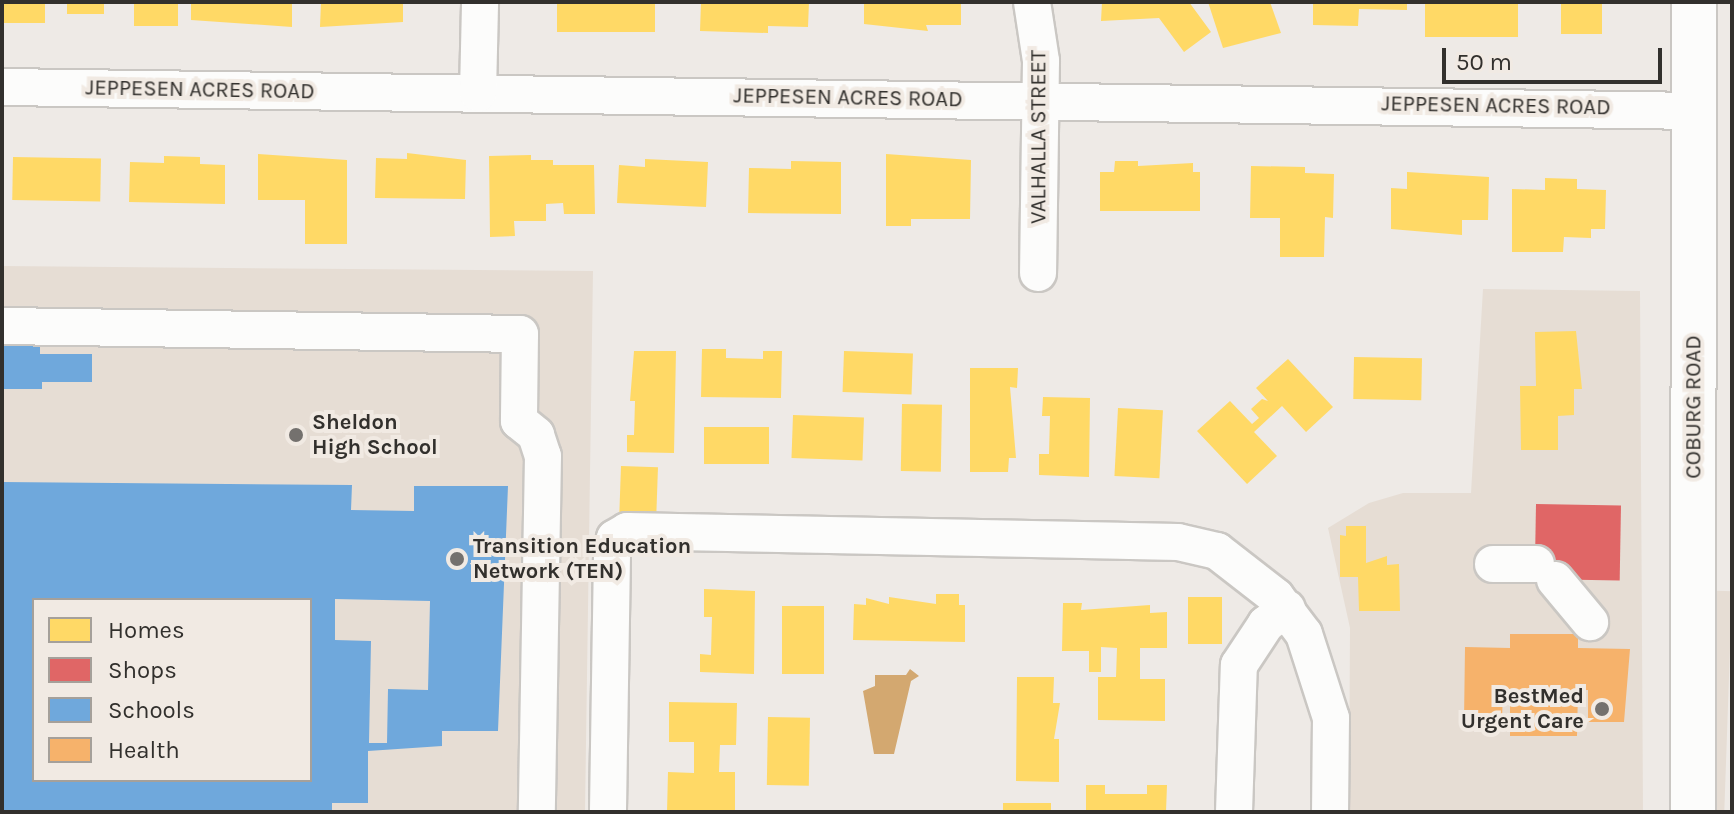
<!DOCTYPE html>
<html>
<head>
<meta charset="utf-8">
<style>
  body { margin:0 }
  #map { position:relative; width:1734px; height:814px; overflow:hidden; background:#eeeae6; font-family:Karla,sans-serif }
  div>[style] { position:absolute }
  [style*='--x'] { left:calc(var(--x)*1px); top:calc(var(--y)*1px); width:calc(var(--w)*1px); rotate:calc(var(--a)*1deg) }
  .built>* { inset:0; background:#e6ddd4; transform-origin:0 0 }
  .water>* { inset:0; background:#d3a870 }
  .homes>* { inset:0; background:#ffd966; transform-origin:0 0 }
  .shops>* { inset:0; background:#e06666; transform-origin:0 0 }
  .schools>* { inset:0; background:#6fa8dc }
  .health>* { inset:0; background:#f6b26b }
  .roads { filter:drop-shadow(2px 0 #cac7c3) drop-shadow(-2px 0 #cac7c3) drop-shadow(0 2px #cac7c3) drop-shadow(0 -2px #cac7c3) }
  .minor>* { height:36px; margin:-18px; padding:0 18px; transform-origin:18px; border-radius:18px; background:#fcfcfb }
  .major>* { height:44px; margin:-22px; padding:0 22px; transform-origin:22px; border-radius:22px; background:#fcfcfb }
  .dots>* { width:22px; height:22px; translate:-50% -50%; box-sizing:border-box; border:4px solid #f1eae3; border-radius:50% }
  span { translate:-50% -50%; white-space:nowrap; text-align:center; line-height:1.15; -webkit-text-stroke:8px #f1eae3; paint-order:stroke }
  .street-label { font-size:22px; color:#32302d }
  .poi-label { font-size:22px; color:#32302d; font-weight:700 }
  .left { translate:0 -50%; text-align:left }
  .right { translate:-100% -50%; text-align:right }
  .frame { position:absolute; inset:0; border:4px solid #32302d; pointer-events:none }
  .legend { position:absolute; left:32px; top:598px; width:280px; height:184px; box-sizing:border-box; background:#f1eae3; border:2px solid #a5a09a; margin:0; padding:10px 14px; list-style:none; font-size:24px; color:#32302d }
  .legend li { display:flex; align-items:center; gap:16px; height:40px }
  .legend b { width:40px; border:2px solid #a5a09a }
  .scale { position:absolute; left:1442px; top:48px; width:220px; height:36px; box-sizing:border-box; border:4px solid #32302d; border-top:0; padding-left:10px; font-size:24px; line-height:28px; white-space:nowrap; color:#32302d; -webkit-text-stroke:6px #f1eae3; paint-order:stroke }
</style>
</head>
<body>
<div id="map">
  <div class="built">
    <div style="clip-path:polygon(evenodd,2px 266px,593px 271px,585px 812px,2px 812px,2px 266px,34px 600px,310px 600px,310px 780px,34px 780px,34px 600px)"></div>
    <div style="clip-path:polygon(1483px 289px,1640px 291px,1643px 812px,1349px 812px,1350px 628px,1328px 528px,1369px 503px,1403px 493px,1471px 493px)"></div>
    <div style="left:1694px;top:590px;width:38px;height:222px;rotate:2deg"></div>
  </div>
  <div class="water">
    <div style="clip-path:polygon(910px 669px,919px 676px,911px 681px,894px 754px,874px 754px,863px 691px,875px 686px,875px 675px,906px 675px)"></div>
  </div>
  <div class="homes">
    <div style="left:2px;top:2px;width:43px;height:21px"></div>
    <div style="left:67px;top:2px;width:37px;height:12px"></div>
    <div style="left:134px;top:2px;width:44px;height:24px"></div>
    <div style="clip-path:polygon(191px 2px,292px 2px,292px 27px,191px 20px)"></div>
    <div style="clip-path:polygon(321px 2px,403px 2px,403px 22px,320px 27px)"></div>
    <div style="left:557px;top:2px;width:98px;height:30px"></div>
    <div style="clip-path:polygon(701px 2px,809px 2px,808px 27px,768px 26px,768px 33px,700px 31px)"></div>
    <div style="clip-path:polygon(864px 2px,961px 2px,961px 25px,926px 25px,928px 31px,864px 24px)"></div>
    <div style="clip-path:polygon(1102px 2px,1189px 2px,1211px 32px,1184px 52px,1159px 18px,1101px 21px)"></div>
    <div style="clip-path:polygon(1208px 2px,1270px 2px,1281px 33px,1223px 48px)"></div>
    <div style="clip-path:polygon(1313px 2px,1407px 2px,1407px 10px,1359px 9px,1358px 26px,1313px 25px)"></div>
    <div style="left:1425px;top:2px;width:93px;height:35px"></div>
    <div style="left:1561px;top:2px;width:41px;height:32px"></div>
    <div style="clip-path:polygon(407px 153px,466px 160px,465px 199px,375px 198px,376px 158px,407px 159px)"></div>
    <div style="clip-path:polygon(258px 154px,347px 160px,347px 244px,305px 244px,305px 200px,258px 200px)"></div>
    <div style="clip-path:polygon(886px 154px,971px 160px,970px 219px,911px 219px,911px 226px,886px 226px)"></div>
    <div style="clip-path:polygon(531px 155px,531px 160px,553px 160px,553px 165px,594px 165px,595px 214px,564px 214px,563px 203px,546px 204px,546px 221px,514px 221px,515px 236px,490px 237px,489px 156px)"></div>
    <div style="clip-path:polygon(164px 156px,200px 157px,200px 164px,225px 165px,225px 204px,129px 202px,130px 162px,164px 163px)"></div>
    <div style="left:13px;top:157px;width:88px;height:43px;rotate:1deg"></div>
    <div style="clip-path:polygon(645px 159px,708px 162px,706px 207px,617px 203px,619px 165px,645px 167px)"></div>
    <div style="clip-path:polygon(791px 161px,841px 162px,841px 214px,748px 213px,749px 168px,791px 169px)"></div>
    <div style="clip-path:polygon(1115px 161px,1138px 161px,1138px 166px,1193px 163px,1193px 172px,1200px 172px,1200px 211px,1100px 211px,1100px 172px,1114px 172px)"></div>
    <div style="clip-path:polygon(1251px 166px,1305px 167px,1305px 173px,1334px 174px,1333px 218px,1325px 217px,1324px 257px,1280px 257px,1280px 218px,1250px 218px)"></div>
    <div style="clip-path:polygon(1407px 172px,1489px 177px,1488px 220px,1462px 220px,1462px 235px,1391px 229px,1391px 188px,1407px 189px)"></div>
    <div style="clip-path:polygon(1545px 178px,1577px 179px,1577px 189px,1606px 190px,1605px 229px,1591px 229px,1591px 238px,1564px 237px,1563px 252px,1512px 252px,1512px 189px,1545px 190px)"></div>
    <div style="clip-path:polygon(1576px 331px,1582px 389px,1574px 389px,1574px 415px,1558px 416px,1558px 450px,1521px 450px,1520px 386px,1536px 386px,1535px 332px)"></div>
    <div style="clip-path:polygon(702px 349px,726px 349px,726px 358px,763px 359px,763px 351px,782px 351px,781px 398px,701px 397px)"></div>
    <div style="clip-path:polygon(634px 351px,676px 351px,674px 453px,627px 452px,627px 435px,634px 435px,635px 401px,630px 401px)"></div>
    <div style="left:844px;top:351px;width:69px;height:41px;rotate:2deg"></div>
    <div style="left:1354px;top:357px;width:68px;height:42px;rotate:1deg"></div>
    <div style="clip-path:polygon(1288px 359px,1333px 407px,1306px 432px,1282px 406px,1254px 432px,1277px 456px,1247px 484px,1197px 431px,1230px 401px,1252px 424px,1259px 418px,1251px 409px,1262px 399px,1268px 401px,1256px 388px)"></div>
    <div style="clip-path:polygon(970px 368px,1018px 368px,1017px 388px,1010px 387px,1016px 458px,1009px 458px,1008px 472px,970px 472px)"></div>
    <div style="clip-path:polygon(1043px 397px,1090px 398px,1089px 477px,1039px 475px,1039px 454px,1049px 454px,1050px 416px,1042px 416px)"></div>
    <div style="left:902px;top:404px;width:40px;height:67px;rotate:1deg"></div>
    <div style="left:1118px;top:408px;width:45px;height:68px;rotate:3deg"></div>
    <div style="left:793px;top:415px;width:71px;height:43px;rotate:2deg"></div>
    <div style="left:704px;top:427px;width:65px;height:37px"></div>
    <div style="left:621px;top:466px;width:37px;height:49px;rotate:2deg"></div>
    <div style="clip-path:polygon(1346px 526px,1366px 526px,1366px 563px,1387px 556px,1387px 565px,1399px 564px,1400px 611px,1359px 611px,1358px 577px,1340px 577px,1340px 535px,1346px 536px)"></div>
    <div style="clip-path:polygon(704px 589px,755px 591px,754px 674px,700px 672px,700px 654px,711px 655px,712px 617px,704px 617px)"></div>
    <div style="clip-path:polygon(936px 594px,959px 594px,959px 605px,965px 605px,965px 642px,853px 640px,854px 604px,866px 605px,866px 598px,889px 604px,889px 597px,936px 604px)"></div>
    <div style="left:1188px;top:597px;width:34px;height:47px"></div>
    <div style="clip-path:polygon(1063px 603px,1082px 603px,1081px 610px,1150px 605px,1150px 613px,1167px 612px,1167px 648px,1140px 648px,1140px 679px,1165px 679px,1165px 721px,1098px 720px,1098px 677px,1116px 677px,1117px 648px,1101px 647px,1101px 672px,1089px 672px,1089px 651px,1062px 651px)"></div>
    <div style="left:782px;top:606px;width:42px;height:68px"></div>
    <div style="clip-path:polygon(1017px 677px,1054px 677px,1053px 703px,1060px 703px,1054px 739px,1059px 739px,1059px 782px,1016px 781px)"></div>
    <div style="clip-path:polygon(669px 702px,737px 703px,736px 745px,720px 745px,719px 772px,735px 772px,735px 812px,667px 812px,668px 772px,694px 773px,694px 742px,669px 742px)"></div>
    <div style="left:768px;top:717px;width:42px;height:68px;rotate:1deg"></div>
    <div style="clip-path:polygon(1086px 785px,1105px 785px,1105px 794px,1147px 794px,1147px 785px,1167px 785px,1166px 812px,1086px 812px)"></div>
    <div style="left:1003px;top:803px;width:48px;height:9px"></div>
  </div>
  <div class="shops">
    <div style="left:1536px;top:504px;width:85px;height:75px;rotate:1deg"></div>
  </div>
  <div class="schools">
    <div style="clip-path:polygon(2px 341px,40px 341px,40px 354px,92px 354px,92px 382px,42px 382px,42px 389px,2px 389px)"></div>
    <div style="clip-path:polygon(evenodd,2px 482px,352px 485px,351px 510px,414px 511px,414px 486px,508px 486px,498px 731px,442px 731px,442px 746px,368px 751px,368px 803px,332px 803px,332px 812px,2px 812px,2px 482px,335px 599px,430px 601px,428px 690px,388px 689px,387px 743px,369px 743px,371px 641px,335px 640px,335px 599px,2px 482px,34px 600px,310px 600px,310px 780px,34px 780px,34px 600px)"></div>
  </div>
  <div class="health">
    <div style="clip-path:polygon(1510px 634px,1578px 634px,1578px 648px,1630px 649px,1624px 722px,1588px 722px,1588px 690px,1578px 690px,1577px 736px,1510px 736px,1510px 689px,1503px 689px,1502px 721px,1464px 721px,1465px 647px,1510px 648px)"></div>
  </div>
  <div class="roads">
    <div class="minor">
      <div style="--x:1032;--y:2;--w:60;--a:81.3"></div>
      <div style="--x:1041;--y:61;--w:212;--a:90.8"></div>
      <div style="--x:2;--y:87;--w:1692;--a:0.81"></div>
      <div style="--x:478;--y:93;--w:91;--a:-88.7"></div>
      <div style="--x:2;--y:326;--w:518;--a:0.88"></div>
      <div style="--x:520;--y:334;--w:87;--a:90.7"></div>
      <div style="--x:519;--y:421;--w:22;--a:39"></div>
      <div style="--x:536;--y:435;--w:22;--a:72"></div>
      <div style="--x:543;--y:456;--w:356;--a:91"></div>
      <div style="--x:1493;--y:564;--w:43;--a:0"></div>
      <div style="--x:1555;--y:580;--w:55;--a:50.2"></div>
      <div style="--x:608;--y:810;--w:257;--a:-89.1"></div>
      <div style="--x:612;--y:553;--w:15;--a:-79"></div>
      <div style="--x:615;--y:538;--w:14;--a:-30"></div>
      <div style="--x:627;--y:531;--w:551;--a:1.14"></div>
      <div style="--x:1178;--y:542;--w:40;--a:13"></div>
      <div style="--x:1217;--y:551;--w:75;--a:37.9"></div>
      <div style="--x:1276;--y:597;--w:46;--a:52.9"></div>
      <div style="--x:1304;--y:634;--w:88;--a:72.2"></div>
      <div style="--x:1331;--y:718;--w:94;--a:90.6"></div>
      <div style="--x:1234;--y:812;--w:147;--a:-88.1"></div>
      <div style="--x:1239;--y:665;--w:49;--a:-56.6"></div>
      <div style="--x:1266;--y:624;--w:26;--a:-36"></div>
    </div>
    <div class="major">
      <div style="--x:1693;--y:812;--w:810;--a:-89.93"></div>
    </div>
  </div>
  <div class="dots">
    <div style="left:296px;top:435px;background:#74716e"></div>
    <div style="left:457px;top:559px;background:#74716e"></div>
    <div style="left:1602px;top:709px;background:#74716e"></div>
  </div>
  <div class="street-label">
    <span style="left:200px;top:90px;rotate:1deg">JEPPESEN ACRES ROAD</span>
    <span style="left:848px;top:98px;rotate:1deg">JEPPESEN ACRES ROAD</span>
    <span style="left:1496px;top:106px;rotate:1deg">JEPPESEN ACRES ROAD</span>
    <span style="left:1039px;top:137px;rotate:-90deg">VALHALLA STREET</span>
    <span style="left:1694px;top:407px;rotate:-90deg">COBURG ROAD</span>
  </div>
  <div class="poi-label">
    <span class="left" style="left:312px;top:435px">Sheldon<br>High School</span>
    <span class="left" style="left:473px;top:559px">Transition Education<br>Network (TEN)</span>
    <span class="right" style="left:1584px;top:709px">BestMed<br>Urgent Care</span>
  </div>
  <div class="frame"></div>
  <ul class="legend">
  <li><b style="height:22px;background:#ffd966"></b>Homes</li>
  <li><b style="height:22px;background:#e06666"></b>Shops</li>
  <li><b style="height:22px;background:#6fa8dc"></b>Schools</li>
  <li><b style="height:22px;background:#f6b26b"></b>Health</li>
  </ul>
  <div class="scale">50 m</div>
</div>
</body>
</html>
